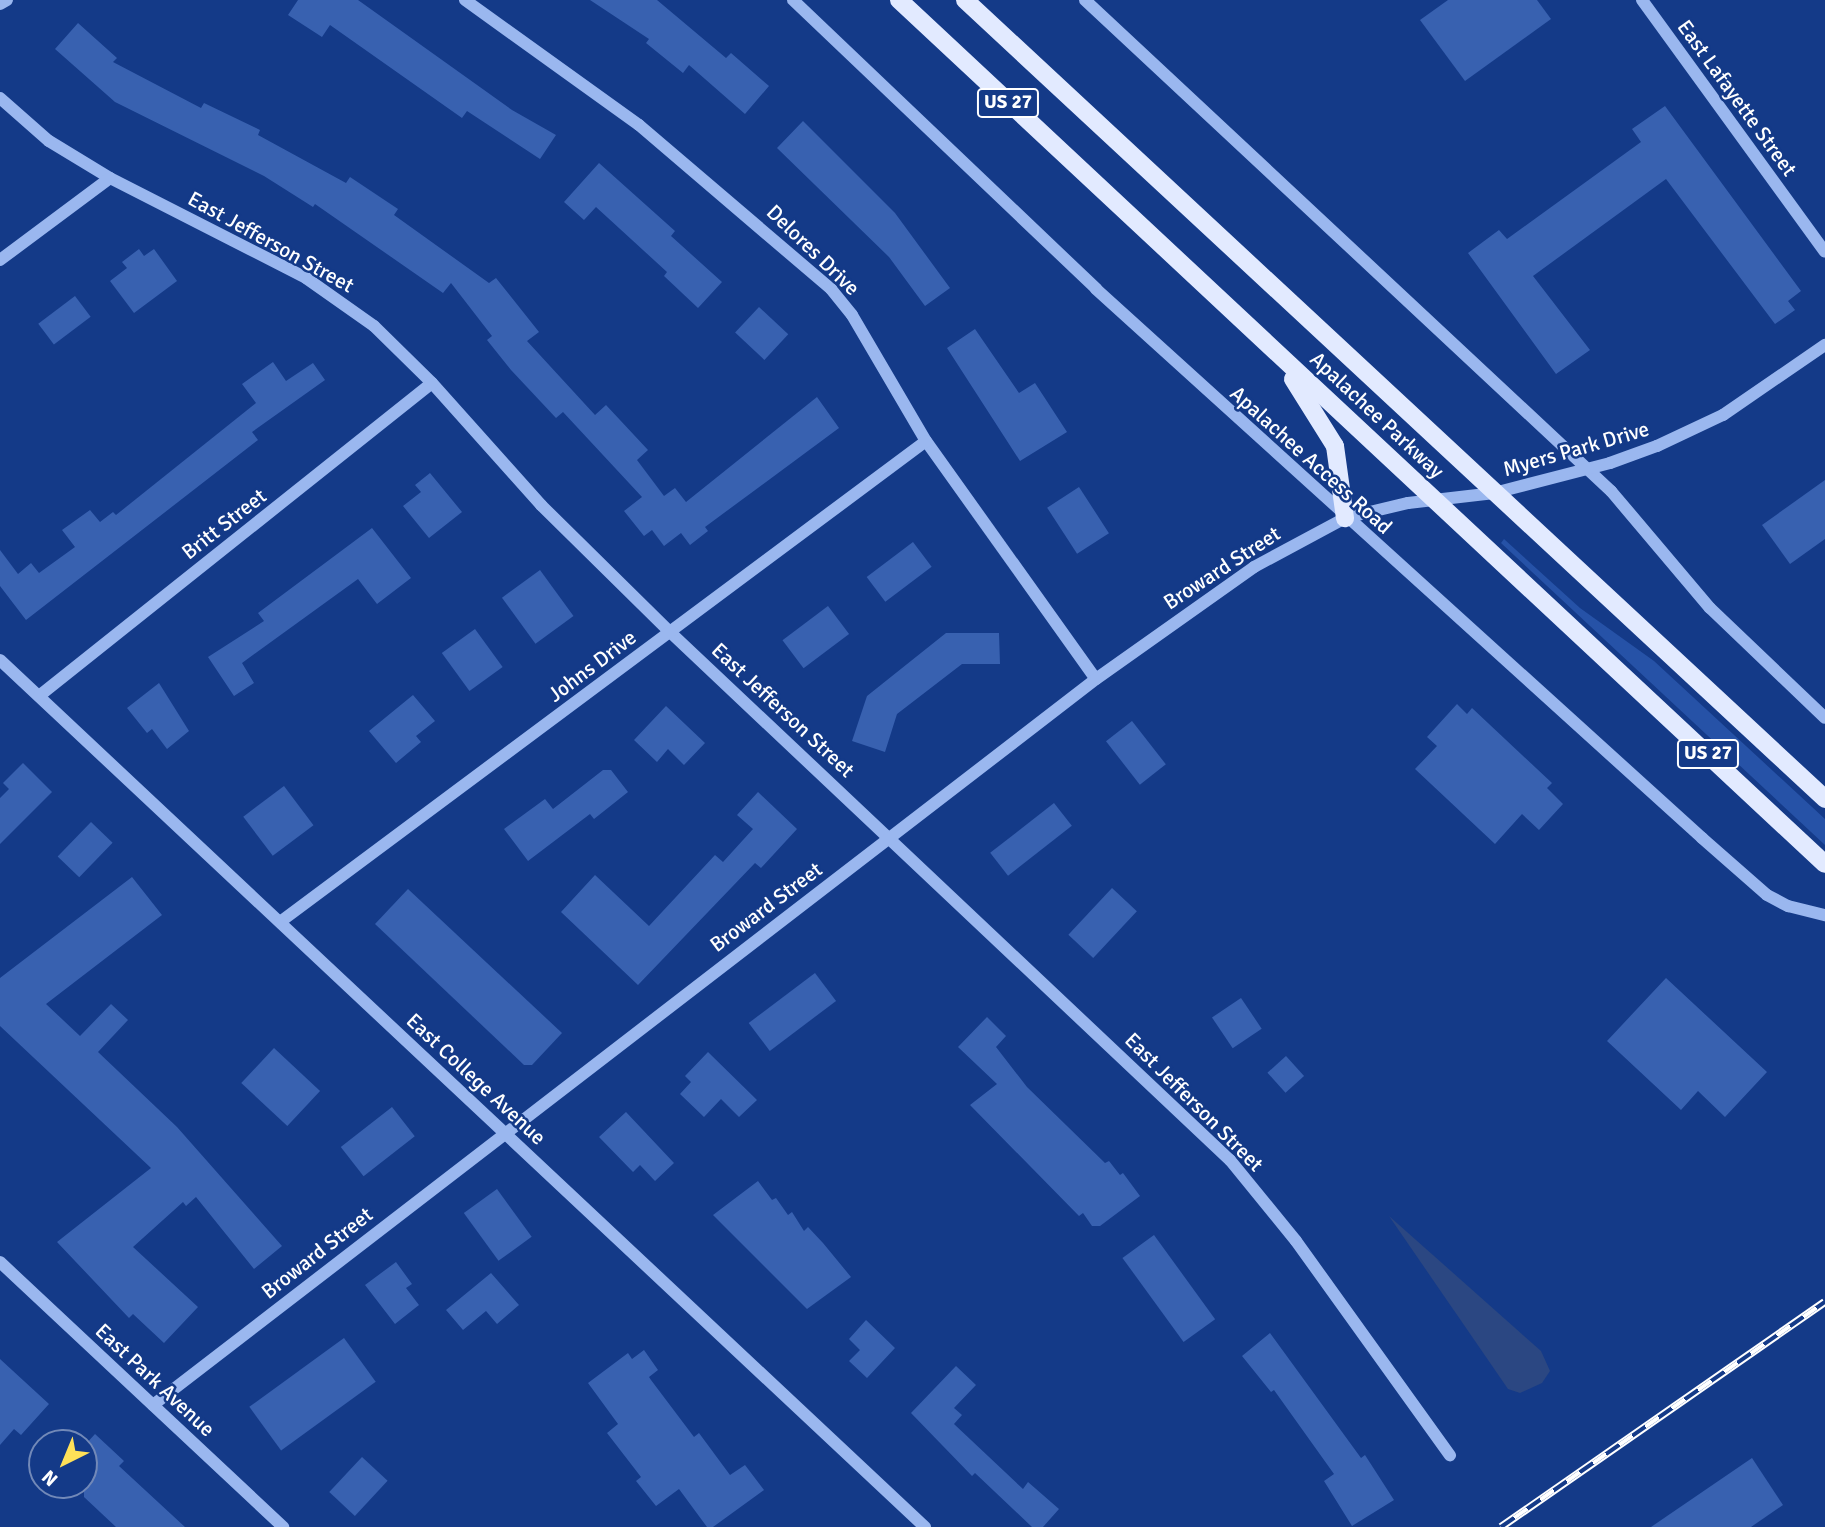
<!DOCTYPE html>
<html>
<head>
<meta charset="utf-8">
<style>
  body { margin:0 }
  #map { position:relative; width:1825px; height:1527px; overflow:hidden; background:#143a88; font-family:Signika,sans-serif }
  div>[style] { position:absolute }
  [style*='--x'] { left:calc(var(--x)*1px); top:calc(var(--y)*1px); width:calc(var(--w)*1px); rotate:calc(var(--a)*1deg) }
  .green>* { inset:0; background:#2652a7 }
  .water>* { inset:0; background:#2b4782 }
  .building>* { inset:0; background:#3861b0; transform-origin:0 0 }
  .minor>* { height:12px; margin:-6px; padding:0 6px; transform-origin:6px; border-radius:6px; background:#9ab7ef }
  .major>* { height:18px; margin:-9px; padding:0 9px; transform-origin:9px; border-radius:9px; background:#e2eaff }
  .rail>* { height:8px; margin-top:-4px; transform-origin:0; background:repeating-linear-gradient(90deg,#143a88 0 16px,#fff 0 32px); box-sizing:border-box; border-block:2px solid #fff }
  span { translate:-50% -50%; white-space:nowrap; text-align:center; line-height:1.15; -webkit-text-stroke:5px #143a88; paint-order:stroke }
  .shield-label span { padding:2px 5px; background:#143a88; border:2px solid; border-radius:5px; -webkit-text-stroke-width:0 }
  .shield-label { font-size:19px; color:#fff; font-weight:700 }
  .street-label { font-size:21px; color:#fff }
  .north { position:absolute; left:28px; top:1429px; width:70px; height:70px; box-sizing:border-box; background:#143a88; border:2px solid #7289b8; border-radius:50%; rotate:223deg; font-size:19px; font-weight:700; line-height:28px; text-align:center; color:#fff }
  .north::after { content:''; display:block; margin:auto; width:24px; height:32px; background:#ffe158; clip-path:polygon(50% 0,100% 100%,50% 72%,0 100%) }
</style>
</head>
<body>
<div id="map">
  <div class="green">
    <div style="clip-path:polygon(1504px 539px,1580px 608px,1654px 661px,1825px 819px,1825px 845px,1501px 543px)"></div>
  </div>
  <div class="water">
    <div style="clip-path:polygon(1389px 1216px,1541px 1351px,1550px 1371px,1542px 1383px,1520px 1393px,1508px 1389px)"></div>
  </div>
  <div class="building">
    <div style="clip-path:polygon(298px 0,358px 0,512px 110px,556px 135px,540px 159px,467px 111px,462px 118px,330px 25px,322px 37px,288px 15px)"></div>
    <div style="clip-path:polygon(590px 0,657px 0,726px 58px,731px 53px,769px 86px,745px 114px,689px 65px,683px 73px,646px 43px,649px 39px)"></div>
    <div style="clip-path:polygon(1448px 0,1537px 0,1551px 19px,1465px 81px,1420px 20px)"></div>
    <div style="clip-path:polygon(78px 23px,117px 58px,113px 62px,201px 108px,204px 103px,260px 130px,258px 135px,346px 183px,350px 177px,398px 209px,394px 215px,489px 283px,496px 278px,539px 332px,527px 341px,595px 415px,606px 405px,648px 450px,637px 460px,664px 496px,675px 488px,686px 502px,817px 397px,839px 428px,705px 527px,708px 531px,690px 545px,681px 533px,664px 546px,652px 530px,644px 536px,624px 511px,642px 497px,563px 412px,556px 418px,511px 370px,487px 340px,492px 336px,451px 283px,443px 293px,315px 204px,313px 207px,264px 176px,115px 102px,55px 49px)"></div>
    <div style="clip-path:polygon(1665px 106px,1801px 291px,1788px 301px,1795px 310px,1775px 324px,1666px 179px,1533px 276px,1590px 350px,1556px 374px,1468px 253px,1499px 230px,1507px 239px,1641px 142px,1632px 129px)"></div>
    <div style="clip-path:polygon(803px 121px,895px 213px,950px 288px,925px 306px,889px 257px,777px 148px)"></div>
    <div style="clip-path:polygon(599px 163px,675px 231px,671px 236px,722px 282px,698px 308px,664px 276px,667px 272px,596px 207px,584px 220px,564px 202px)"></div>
    <div style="clip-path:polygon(139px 249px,144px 256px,154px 249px,177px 281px,134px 313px,110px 281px,127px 268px,122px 262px)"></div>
    <div style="left:75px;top:296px;width:26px;height:46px;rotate:53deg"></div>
    <div style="left:759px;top:307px;width:40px;height:35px;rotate:43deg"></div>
    <div style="clip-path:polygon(975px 329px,1019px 393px,1035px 383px,1067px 432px,1020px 461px,947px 348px)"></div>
    <div style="clip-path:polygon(273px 362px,286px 381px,313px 363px,325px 380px,252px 432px,258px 440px,26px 620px,0 586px,0 550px,18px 574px,31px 563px,39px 573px,75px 547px,62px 530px,90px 510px,100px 522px,113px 512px,116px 515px,256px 403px,242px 384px)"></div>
    <div style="clip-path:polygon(430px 473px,462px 512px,429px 538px,403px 506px,421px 492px,415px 485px)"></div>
    <div style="clip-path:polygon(1825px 480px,1825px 539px,1790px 564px,1762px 525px)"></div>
    <div style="left:1079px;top:487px;width:55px;height:38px;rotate:57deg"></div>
    <div style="clip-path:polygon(372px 528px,411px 578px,377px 604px,358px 579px,242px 663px,254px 683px,234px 696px,208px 657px,264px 621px,258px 613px)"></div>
    <div style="left:913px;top:542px;width:31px;height:58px;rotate:53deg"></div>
    <div style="left:540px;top:570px;width:57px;height:47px;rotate:54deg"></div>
    <div style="left:828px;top:606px;width:35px;height:57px;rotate:53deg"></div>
    <div style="left:475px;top:629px;width:47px;height:41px;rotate:54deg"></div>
    <div style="clip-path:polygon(946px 633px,999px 633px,1000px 664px,962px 664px,897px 714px,885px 752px,852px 741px,867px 696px)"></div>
    <div style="clip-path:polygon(159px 683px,189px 731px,167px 749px,152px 729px,147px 733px,127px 708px)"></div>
    <div style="clip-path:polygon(413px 695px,435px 721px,416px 736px,421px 742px,396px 763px,369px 731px)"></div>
    <div style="clip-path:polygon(1457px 704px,1467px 714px,1472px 708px,1552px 783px,1547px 788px,1563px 804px,1539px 830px,1522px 814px,1495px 844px,1415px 769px,1437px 746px,1427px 737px)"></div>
    <div style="clip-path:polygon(666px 706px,705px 743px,684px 765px,668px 749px,657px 762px,634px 740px)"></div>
    <div style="left:1132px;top:721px;width:55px;height:33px;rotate:52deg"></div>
    <div style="clip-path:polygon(23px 763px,52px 792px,0 844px,0 798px,9px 789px,3px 783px)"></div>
    <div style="clip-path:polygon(603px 770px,611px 770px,628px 792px,594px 819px,590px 814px,528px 861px,504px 829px,545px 799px,553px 809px)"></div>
    <div style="left:284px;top:786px;width:49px;height:51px;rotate:53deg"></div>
    <div style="clip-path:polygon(758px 792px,797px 829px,761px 868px,755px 863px,638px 985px,561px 912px,595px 875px,649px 926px,715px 855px,723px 862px,753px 829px,737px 815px)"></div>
    <div style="left:1054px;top:803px;width:29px;height:81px;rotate:52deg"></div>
    <div style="left:91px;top:822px;width:30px;height:48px;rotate:44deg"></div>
    <div style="clip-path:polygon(132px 877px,162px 915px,46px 1004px,80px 1036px,111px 1004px,128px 1020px,98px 1052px,177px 1127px,282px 1246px,254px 1269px,196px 1197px,186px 1206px,183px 1202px,133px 1247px,198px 1307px,164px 1343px,133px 1314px,129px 1318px,57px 1242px,151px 1168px,0 1026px,0 978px)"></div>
    <div style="left:1112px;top:888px;width:34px;height:64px;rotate:43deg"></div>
    <div style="clip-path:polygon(408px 889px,562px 1033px,532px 1065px,524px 1065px,375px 924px)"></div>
    <div style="left:815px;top:973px;width:35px;height:83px;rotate:53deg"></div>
    <div style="clip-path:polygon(1666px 978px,1767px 1072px,1725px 1117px,1698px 1091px,1681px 1110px,1607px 1041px)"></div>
    <div style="left:1241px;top:998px;width:37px;height:35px;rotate:56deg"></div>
    <div style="clip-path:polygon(987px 1017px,1006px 1036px,996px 1047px,1027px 1087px,1105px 1163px,1109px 1161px,1120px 1175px,1123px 1173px,1140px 1196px,1100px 1226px,1092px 1226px,1083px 1213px,1079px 1216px,970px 1105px,997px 1084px,958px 1047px)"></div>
    <div style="left:274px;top:1048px;width:63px;height:48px;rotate:43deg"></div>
    <div style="clip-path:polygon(708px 1052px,757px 1100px,739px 1117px,721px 1099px,704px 1117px,680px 1094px,691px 1082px,685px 1076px)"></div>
    <div style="left:1286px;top:1056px;width:27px;height:25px;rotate:48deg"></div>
    <div style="left:392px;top:1107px;width:37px;height:65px;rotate:52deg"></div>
    <div style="clip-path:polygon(626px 1112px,674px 1163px,655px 1181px,640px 1165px,633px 1172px,599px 1137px)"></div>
    <div style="clip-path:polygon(758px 1181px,772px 1200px,776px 1198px,788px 1215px,792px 1212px,804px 1231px,808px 1227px,823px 1243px,851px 1277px,807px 1309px,713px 1215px)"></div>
    <div style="left:497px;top:1189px;width:59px;height:41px;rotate:54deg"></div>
    <div style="left:1154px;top:1235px;width:104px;height:39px;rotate:54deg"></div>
    <div style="clip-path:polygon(396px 1262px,412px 1284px,406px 1288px,419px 1305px,395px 1324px,365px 1285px)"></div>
    <div style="clip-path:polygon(491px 1273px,519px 1305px,497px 1324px,486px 1311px,463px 1330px,446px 1310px)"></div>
    <div style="clip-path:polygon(866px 1320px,895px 1348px,867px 1378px,849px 1361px,860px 1350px,849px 1339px)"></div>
    <div style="clip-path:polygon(1270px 1333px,1361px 1458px,1365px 1455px,1394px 1500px,1352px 1526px,1324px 1481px,1334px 1474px,1274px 1390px,1271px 1392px,1242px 1356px)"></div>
    <div style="left:344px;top:1338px;width:54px;height:117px;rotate:54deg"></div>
    <div style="clip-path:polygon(644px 1350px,658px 1370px,649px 1377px,651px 1380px,694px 1437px,699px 1433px,730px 1475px,745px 1465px,764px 1490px,713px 1527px,707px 1527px,679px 1489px,656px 1506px,636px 1481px,641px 1477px,607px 1433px,618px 1424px,588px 1383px,628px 1353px,632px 1359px)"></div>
    <div style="clip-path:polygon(0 1359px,49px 1404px,21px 1435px,14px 1429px,0 1445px)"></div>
    <div style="clip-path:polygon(956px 1366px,976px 1385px,954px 1408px,962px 1415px,954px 1424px,1023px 1489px,1028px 1482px,1059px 1509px,1043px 1527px,1032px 1527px,975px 1473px,972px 1476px,911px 1413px)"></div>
    <div style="clip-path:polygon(95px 1434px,124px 1461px,119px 1466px,185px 1527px,116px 1527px,84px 1497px,84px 1446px)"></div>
    <div style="left:362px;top:1457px;width:35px;height:48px;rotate:43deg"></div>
    <div style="clip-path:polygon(1752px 1458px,1783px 1505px,1751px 1527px,1651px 1527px)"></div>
  </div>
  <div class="minor">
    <div style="--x:465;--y:0;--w:214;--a:35.7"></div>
    <div style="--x:639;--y:125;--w:253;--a:40.5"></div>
    <div style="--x:831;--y:289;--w:33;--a:51"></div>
    <div style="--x:852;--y:315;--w:146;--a:59.6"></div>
    <div style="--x:926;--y:441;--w:292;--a:54.5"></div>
    <div style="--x:793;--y:0;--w:419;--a:43.6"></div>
    <div style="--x:1096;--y:289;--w:818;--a:42.17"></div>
    <div style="--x:1702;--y:838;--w:86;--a:41.2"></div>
    <div style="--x:1767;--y:895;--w:24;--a:28"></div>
    <div style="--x:1788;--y:906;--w:38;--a:14"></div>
    <div style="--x:1085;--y:0;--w:720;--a:43.03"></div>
    <div style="--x:1611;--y:491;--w:153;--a:49.8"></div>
    <div style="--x:1710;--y:608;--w:159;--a:43.7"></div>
    <div style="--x:1642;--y:0;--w:311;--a:54"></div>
    <div style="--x:0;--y:4;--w:8;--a:-30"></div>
    <div style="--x:0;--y:98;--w:65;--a:41.3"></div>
    <div style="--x:49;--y:141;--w:71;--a:31.2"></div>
    <div style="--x:110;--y:178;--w:220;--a:27"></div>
    <div style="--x:306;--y:278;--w:83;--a:35.2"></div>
    <div style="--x:374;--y:326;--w:81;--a:44.5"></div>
    <div style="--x:432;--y:383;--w:164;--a:48.2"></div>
    <div style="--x:541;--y:505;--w:181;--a:44.6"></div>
    <div style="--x:670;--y:632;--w:770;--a:43.32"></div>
    <div style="--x:1230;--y:1160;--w:104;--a:50.8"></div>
    <div style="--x:1296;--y:1241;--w:264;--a:54.3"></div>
    <div style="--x:0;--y:260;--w:137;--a:-36.7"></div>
    <div style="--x:0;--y:660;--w:1268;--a:43.15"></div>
    <div style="--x:39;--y:696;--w:502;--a:-38.54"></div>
    <div style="--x:280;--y:922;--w:805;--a:-36.67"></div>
    <div style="--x:0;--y:1262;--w:388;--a:43.1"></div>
    <div style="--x:153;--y:1405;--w:1190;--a:-37.59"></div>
    <div style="--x:1096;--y:679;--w:194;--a:-35.3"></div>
    <div style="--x:1254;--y:567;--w:103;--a:-28.3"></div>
    <div style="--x:1345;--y:518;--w:65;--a:-13.4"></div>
    <div style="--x:1408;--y:503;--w:87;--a:-6.6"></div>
    <div style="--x:1494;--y:493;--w:120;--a:-14.5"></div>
    <div style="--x:1610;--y:463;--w:50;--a:-19.9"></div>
    <div style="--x:1657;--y:446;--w:73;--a:-25.2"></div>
    <div style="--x:1723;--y:415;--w:124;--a:-34.5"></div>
  </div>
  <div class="major">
    <div style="--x:899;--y:0;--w:1266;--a:43.02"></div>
    <div style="--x:965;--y:0;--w:1174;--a:42.89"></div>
    <div style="--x:1293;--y:379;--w:79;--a:57.9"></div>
    <div style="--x:1335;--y:446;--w:73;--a:82.1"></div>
  </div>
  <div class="rail">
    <div style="--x:1501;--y:1527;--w:394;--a:-34.8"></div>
  </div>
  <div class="shield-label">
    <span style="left:1008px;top:103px">US 27</span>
    <span style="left:1708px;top:754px">US 27</span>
  </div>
  <div class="street-label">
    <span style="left:1737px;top:98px;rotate:54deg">East Lafayette Street</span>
    <span style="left:271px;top:242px;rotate:29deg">East Jefferson Street</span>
    <span style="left:813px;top:250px;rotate:44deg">Delores Drive</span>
    <span style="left:1377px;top:415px;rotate:43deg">Apalachee Parkway</span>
    <span style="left:1576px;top:449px;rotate:-16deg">Myers Park Drive</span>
    <span style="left:1311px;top:460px;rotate:42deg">Apalachee Access Road</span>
    <span style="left:224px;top:524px;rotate:-38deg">Britt Street</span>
    <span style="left:1222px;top:568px;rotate:-33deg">Broward Street</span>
    <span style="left:592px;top:666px;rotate:-37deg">Johns Drive</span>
    <span style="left:783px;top:710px;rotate:43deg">East Jefferson Street</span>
    <span style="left:766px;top:907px;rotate:-37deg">Broward Street</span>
    <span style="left:476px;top:1079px;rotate:43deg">East College Avenue</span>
    <span style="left:1194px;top:1102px;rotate:45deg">East Jefferson Street</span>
    <span style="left:317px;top:1253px;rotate:-38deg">Broward Street</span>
    <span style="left:155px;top:1380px;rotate:43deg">East Park Avenue</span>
  </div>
  <div class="north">N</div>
</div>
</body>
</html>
